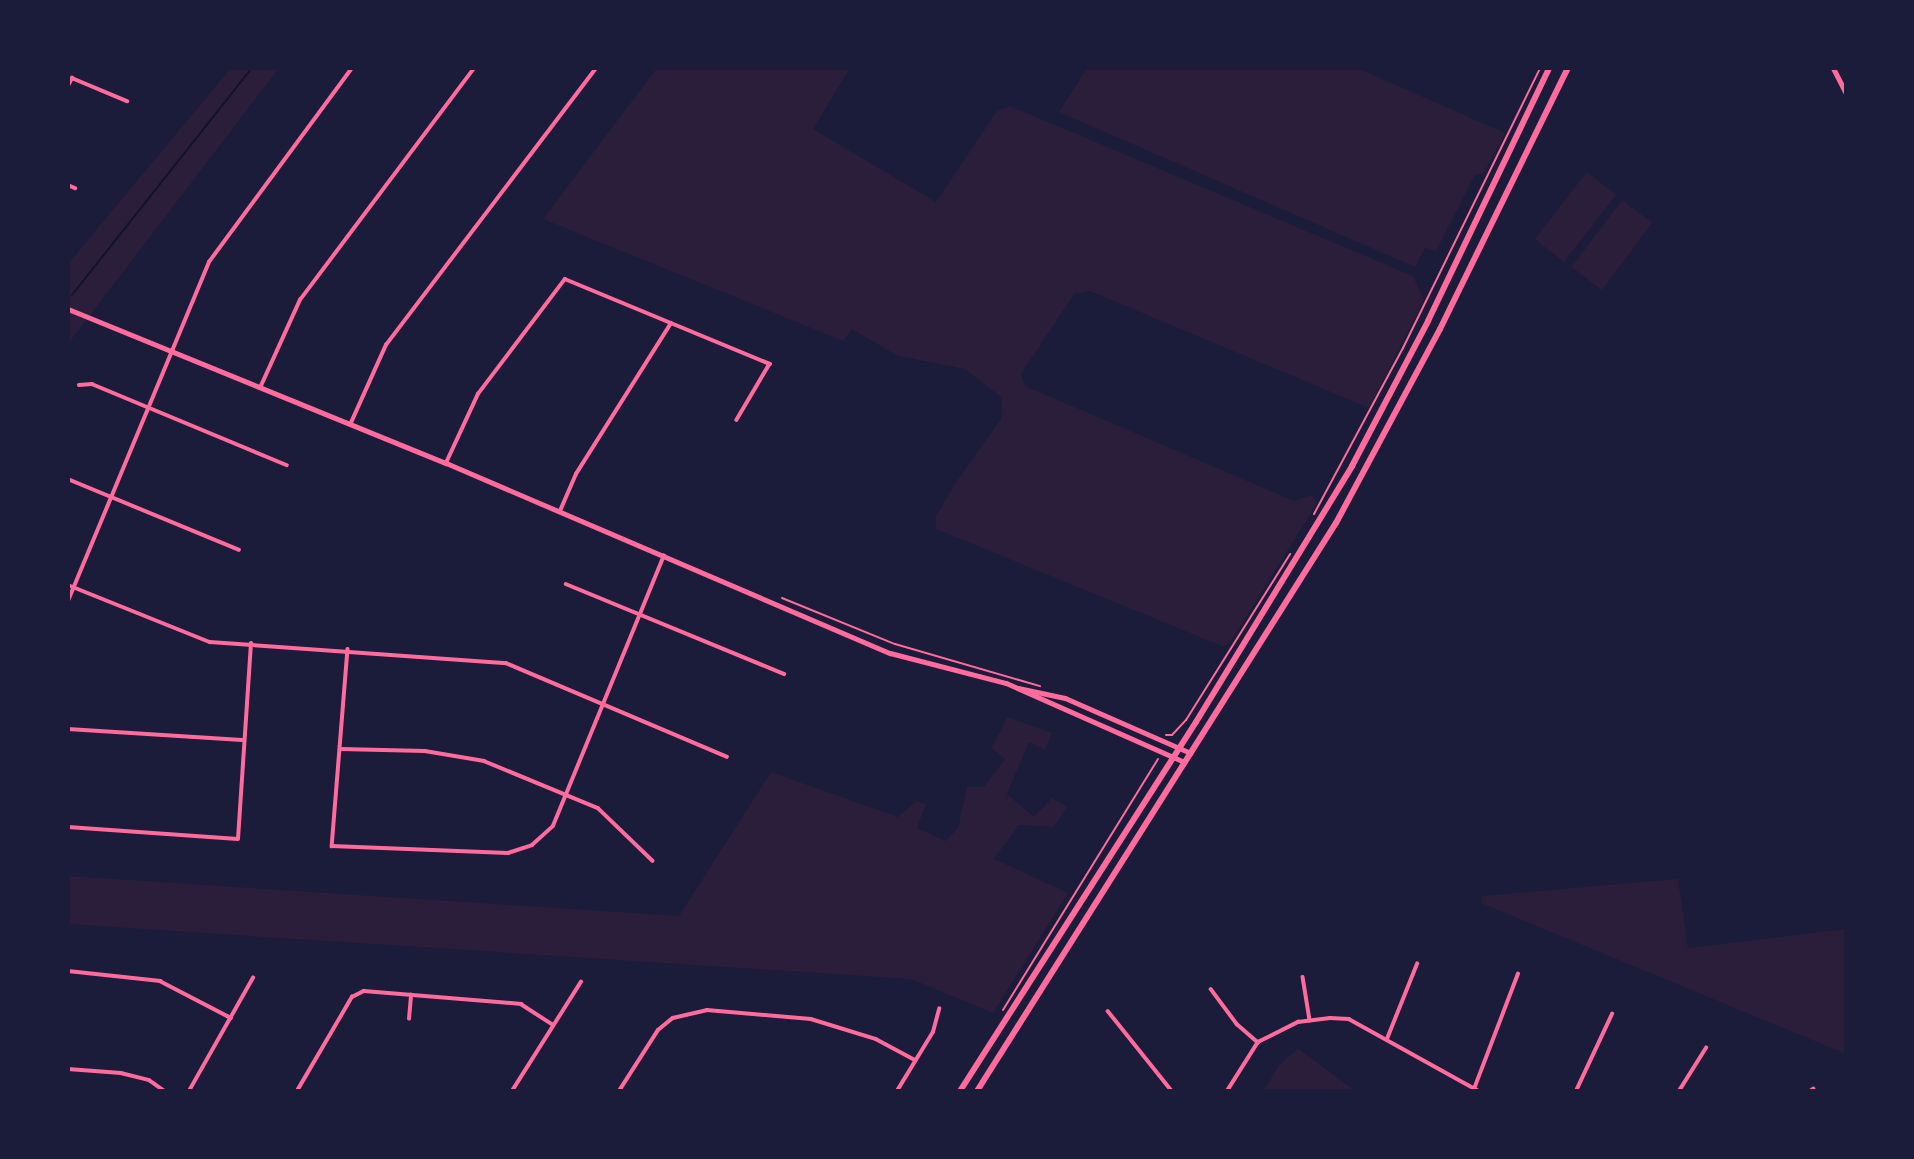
<!DOCTYPE html>
<html>
<head>
<meta charset="utf-8">
<style>
  body { margin:0 }
  #map { position:relative; width:1914px; height:1159px; overflow:hidden; background:#1b1b3a; font-family:"Titillium Web",sans-serif }
  div>[style] { position:absolute }
  [style*='--x'] { left:calc(var(--x)*1px); top:calc(var(--y)*1px); width:calc(var(--w)*1px); rotate:calc(var(--a)*1deg) }
  .green>* { inset:0; background:#2a1e3b; transform-origin:0 0 }
  .stream>* { height:2px; margin:-1px; padding:0 1px; transform-origin:1px; border-radius:1px; background:#12122b }
  .path>* { height:2px; margin:-1px; padding:0 1px; transform-origin:1px; border-radius:1px; background:#ff6b9d }
  .minor>* { height:3.5px; margin:-1.75px; padding:0 1.75px; transform-origin:1.75px; border-radius:1.75px; background:#ff6b9d }
  .tertiary>* { height:5px; margin:-2.5px; padding:0 2.5px; transform-origin:2.5px; border-radius:2.5px; background:#ff6b9d }
  .secondary>* { height:5px; margin:-2.5px; padding:0 2.5px; transform-origin:2.5px; border-radius:2.5px; background:#ff6b9d }
  .primary>* { height:6px; margin:-3px; padding:0 3px; transform-origin:3px; border-radius:3px; background:#ff6b9d }
  span { translate:-50% -50%; white-space:nowrap; text-align:center; line-height:1.15; -webkit-text-stroke:5px #1b1b3a; paint-order:stroke }
  .frame { position:absolute; inset:0; border:70px solid #1b1b3a; pointer-events:none }
</style>
</head>
<body>
<div id="map">
  <div class="green">
    <div style="clip-path:polygon(231px 68px,279px 68px,68px 344px,68px 264px)"></div>
    <div style="clip-path:polygon(657px 68px,850px 68px,813px 129px,936px 202px,997px 111px,1010px 106px,1413px 276px,1424px 300px,1369px 408px,1090px 291px,1074px 294px,1021px 374px,1025px 386px,1294px 501px,1312px 495px,1317px 503px,1230px 643px,1222px 646px,936px 529px,936px 516px,955px 484px,1001px 419px,1002px 398px,965px 369px,898px 356px,852px 329px,843px 341px,543px 219px)"></div>
    <div style="clip-path:polygon(1087px 68px,1357px 68px,1505px 133px,1484px 173px,1475px 175px,1436px 251px,1425px 248px,1415px 267px,1059px 112px)"></div>
    <div style="left:1587px;top:172px;width:37px;height:85px;rotate:38deg"></div>
    <div style="left:1622px;top:200px;width:38px;height:84px;rotate:37deg"></div>
    <div style="clip-path:polygon(1007px 717px,1052px 733px,1045px 750px,1029px 742px,1007px 794px,1034px 817px,1052px 798px,1067px 807px,1054px 827px,1019px 825px,994px 859px,1068px 893px,993px 1013px,911px 979px,68px 924px,68px 876px,679px 916px,771px 772px,898px 817px,916px 801px,926px 804px,917px 828px,945px 841px,958px 828px,967px 787px,984px 787px,1005px 759px,992px 748px)"></div>
    <div style="clip-path:polygon(1678px 879px,1688px 948px,1846px 929px,1846px 1054px,1481px 903px,1482px 896px)"></div>
    <div style="clip-path:polygon(1298px 1049px,1315px 1061px,1355px 1091px,1263px 1091px,1280px 1064px)"></div>
  </div>
  <div class="stream">
    <div style="--x:72;--y:295;--w:290;--a:-51.6"></div>
  </div>
  <div class="path">
    <div style="--x:1314;--y:514;--w:188;--a:-61.8"></div>
    <div style="--x:1403;--y:348;--w:312;--a:-63.9"></div>
    <div style="--x:782;--y:598;--w:122;--a:22.2"></div>
    <div style="--x:895;--y:644;--w:151;--a:16.2"></div>
    <div style="--x:1166;--y:735;--w:6;--a:0"></div>
    <div style="--x:1172;--y:735;--w:21;--a:-47"></div>
    <div style="--x:1186;--y:720;--w:196;--a:-57.9"></div>
    <div style="--x:1003;--y:1010;--w:295;--a:-58.3"></div>
  </div>
  <div class="minor">
    <div style="--x:68;--y:86;--w:9;--a:-63"></div>
    <div style="--x:72;--y:78;--w:60;--a:22.7"></div>
    <div style="--x:68;--y:185;--w:8;--a:23"></div>
    <div style="--x:79;--y:385;--w:13;--a:-4"></div>
    <div style="--x:92;--y:384;--w:211;--a:22.6"></div>
    <div style="--x:260;--y:388;--w:97;--a:-65.6"></div>
    <div style="--x:300;--y:300;--w:290;--a:-53.1"></div>
    <div style="--x:350;--y:425;--w:88;--a:-65.8"></div>
    <div style="--x:386;--y:345;--w:348;--a:-52.8"></div>
    <div style="--x:446;--y:463;--w:76;--a:-65.1"></div>
    <div style="--x:478;--y:394;--w:144;--a:-52.9"></div>
    <div style="--x:565;--y:279;--w:222;--a:22.5"></div>
    <div style="--x:770;--y:364;--w:65;--a:120.5"></div>
    <div style="--x:68;--y:479;--w:185;--a:22.5"></div>
    <div style="--x:560;--y:511;--w:40;--a:-66.6"></div>
    <div style="--x:576;--y:474;--w:178;--a:-57.8"></div>
    <div style="--x:566;--y:584;--w:236;--a:22.4"></div>
    <div style="--x:68;--y:585;--w:153;--a:21.9"></div>
    <div style="--x:210;--y:642;--w:297;--a:4.1"></div>
    <div style="--x:506;--y:663;--w:240;--a:23"></div>
    <div style="--x:68;--y:601;--w:367;--a:-67.4"></div>
    <div style="--x:209;--y:262;--w:241;--a:-53.6"></div>
    <div style="--x:348;--y:649;--w:198;--a:94.6"></div>
    <div style="--x:332;--y:846;--w:176;--a:2.3"></div>
    <div style="--x:508;--y:853;--w:25;--a:-18"></div>
    <div style="--x:532;--y:845;--w:28;--a:-42"></div>
    <div style="--x:553;--y:826;--w:292;--a:-67.7"></div>
    <div style="--x:68;--y:729;--w:174;--a:3.6"></div>
    <div style="--x:341;--y:749;--w:84;--a:1.4"></div>
    <div style="--x:425;--y:751;--w:60;--a:9.6"></div>
    <div style="--x:484;--y:761;--w:123;--a:22.4"></div>
    <div style="--x:598;--y:808;--w:76;--a:43.9"></div>
    <div style="--x:68;--y:827;--w:170;--a:4"></div>
    <div style="--x:238;--y:839;--w:196;--a:-86.2"></div>
    <div style="--x:68;--y:971;--w:93;--a:6.2"></div>
    <div style="--x:160;--y:981;--w:80;--a:27.5"></div>
    <div style="--x:1303;--y:977;--w:44;--a:80.8"></div>
    <div style="--x:1211;--y:989;--w:44;--a:53.4"></div>
    <div style="--x:1237;--y:1024;--w:28;--a:41"></div>
    <div style="--x:1108;--y:1011;--w:102;--a:51.3"></div>
    <div style="--x:409;--y:1019;--w:24;--a:-85"></div>
    <div style="--x:1387;--y:1039;--w:81;--a:-68.2"></div>
    <div style="--x:68;--y:1069;--w:53;--a:4.3"></div>
    <div style="--x:121;--y:1073;--w:29;--a:14"></div>
    <div style="--x:149;--y:1080;--w:19;--a:35"></div>
    <div style="--x:1474;--y:1089;--w:123;--a:-69.1"></div>
    <div style="--x:189;--y:1091;--w:130;--a:-60.5"></div>
    <div style="--x:297;--y:1091;--w:109;--a:-59.7"></div>
    <div style="--x:352;--y:997;--w:13;--a:-27"></div>
    <div style="--x:364;--y:991;--w:158;--a:4.7"></div>
    <div style="--x:521;--y:1004;--w:38;--a:33"></div>
    <div style="--x:512;--y:1091;--w:129;--a:-57.7"></div>
    <div style="--x:619;--y:1091;--w:72;--a:-57.4"></div>
    <div style="--x:658;--y:1030;--w:19;--a:-39"></div>
    <div style="--x:673;--y:1018;--w:35;--a:-13"></div>
    <div style="--x:707;--y:1010;--w:104;--a:4.9"></div>
    <div style="--x:811;--y:1019;--w:68;--a:17.1"></div>
    <div style="--x:876;--y:1039;--w:44;--a:28.3"></div>
    <div style="--x:897;--y:1091;--w:69;--a:-58.6"></div>
    <div style="--x:933;--y:1032;--w:24;--a:-75"></div>
    <div style="--x:1227;--y:1091;--w:58;--a:-57.7"></div>
    <div style="--x:1258;--y:1042;--w:45;--a:-26.6"></div>
    <div style="--x:1298;--y:1022;--w:32;--a:-7"></div>
    <div style="--x:1330;--y:1018;--w:19;--a:3"></div>
    <div style="--x:1349;--y:1019;--w:149;--a:29"></div>
    <div style="--x:1576;--y:1091;--w:85;--a:-64.9"></div>
    <div style="--x:1679;--y:1091;--w:51;--a:-57.9"></div>
    <div style="--x:1810;--y:1091;--w:4;--a:-34"></div>
  </div>
  <div class="tertiary">
    <div style="--x:68;--y:309;--w:408;--a:22.2"></div>
    <div style="--x:446;--y:463;--w:483;--a:23.2"></div>
    <div style="--x:890;--y:653;--w:120;--a:14.5"></div>
    <div style="--x:1006;--y:683;--w:195;--a:23.9"></div>
    <div style="--x:1018;--y:688;--w:48;--a:12"></div>
    <div style="--x:1065;--y:698;--w:137;--a:23.7"></div>
  </div>
  <div class="secondary">
    <div style="--x:1833;--y:68;--w:29;--a:63"></div>
  </div>
  <div class="primary">
    <div style="--x:960;--y:1091;--w:438;--a:-57.4"></div>
    <div style="--x:1196;--y:722;--w:300;--a:-58.6"></div>
    <div style="--x:1352;--y:466;--w:164;--a:-62.3"></div>
    <div style="--x:1428;--y:321;--w:280;--a:-64.4"></div>
    <div style="--x:977;--y:1091;--w:672;--a:-57.71"></div>
    <div style="--x:1336;--y:523;--w:220;--a:-61.8"></div>
    <div style="--x:1440;--y:329;--w:291;--a:-63.9"></div>
  </div>
  <div class="frame"></div>
</div>
</body>
</html>
